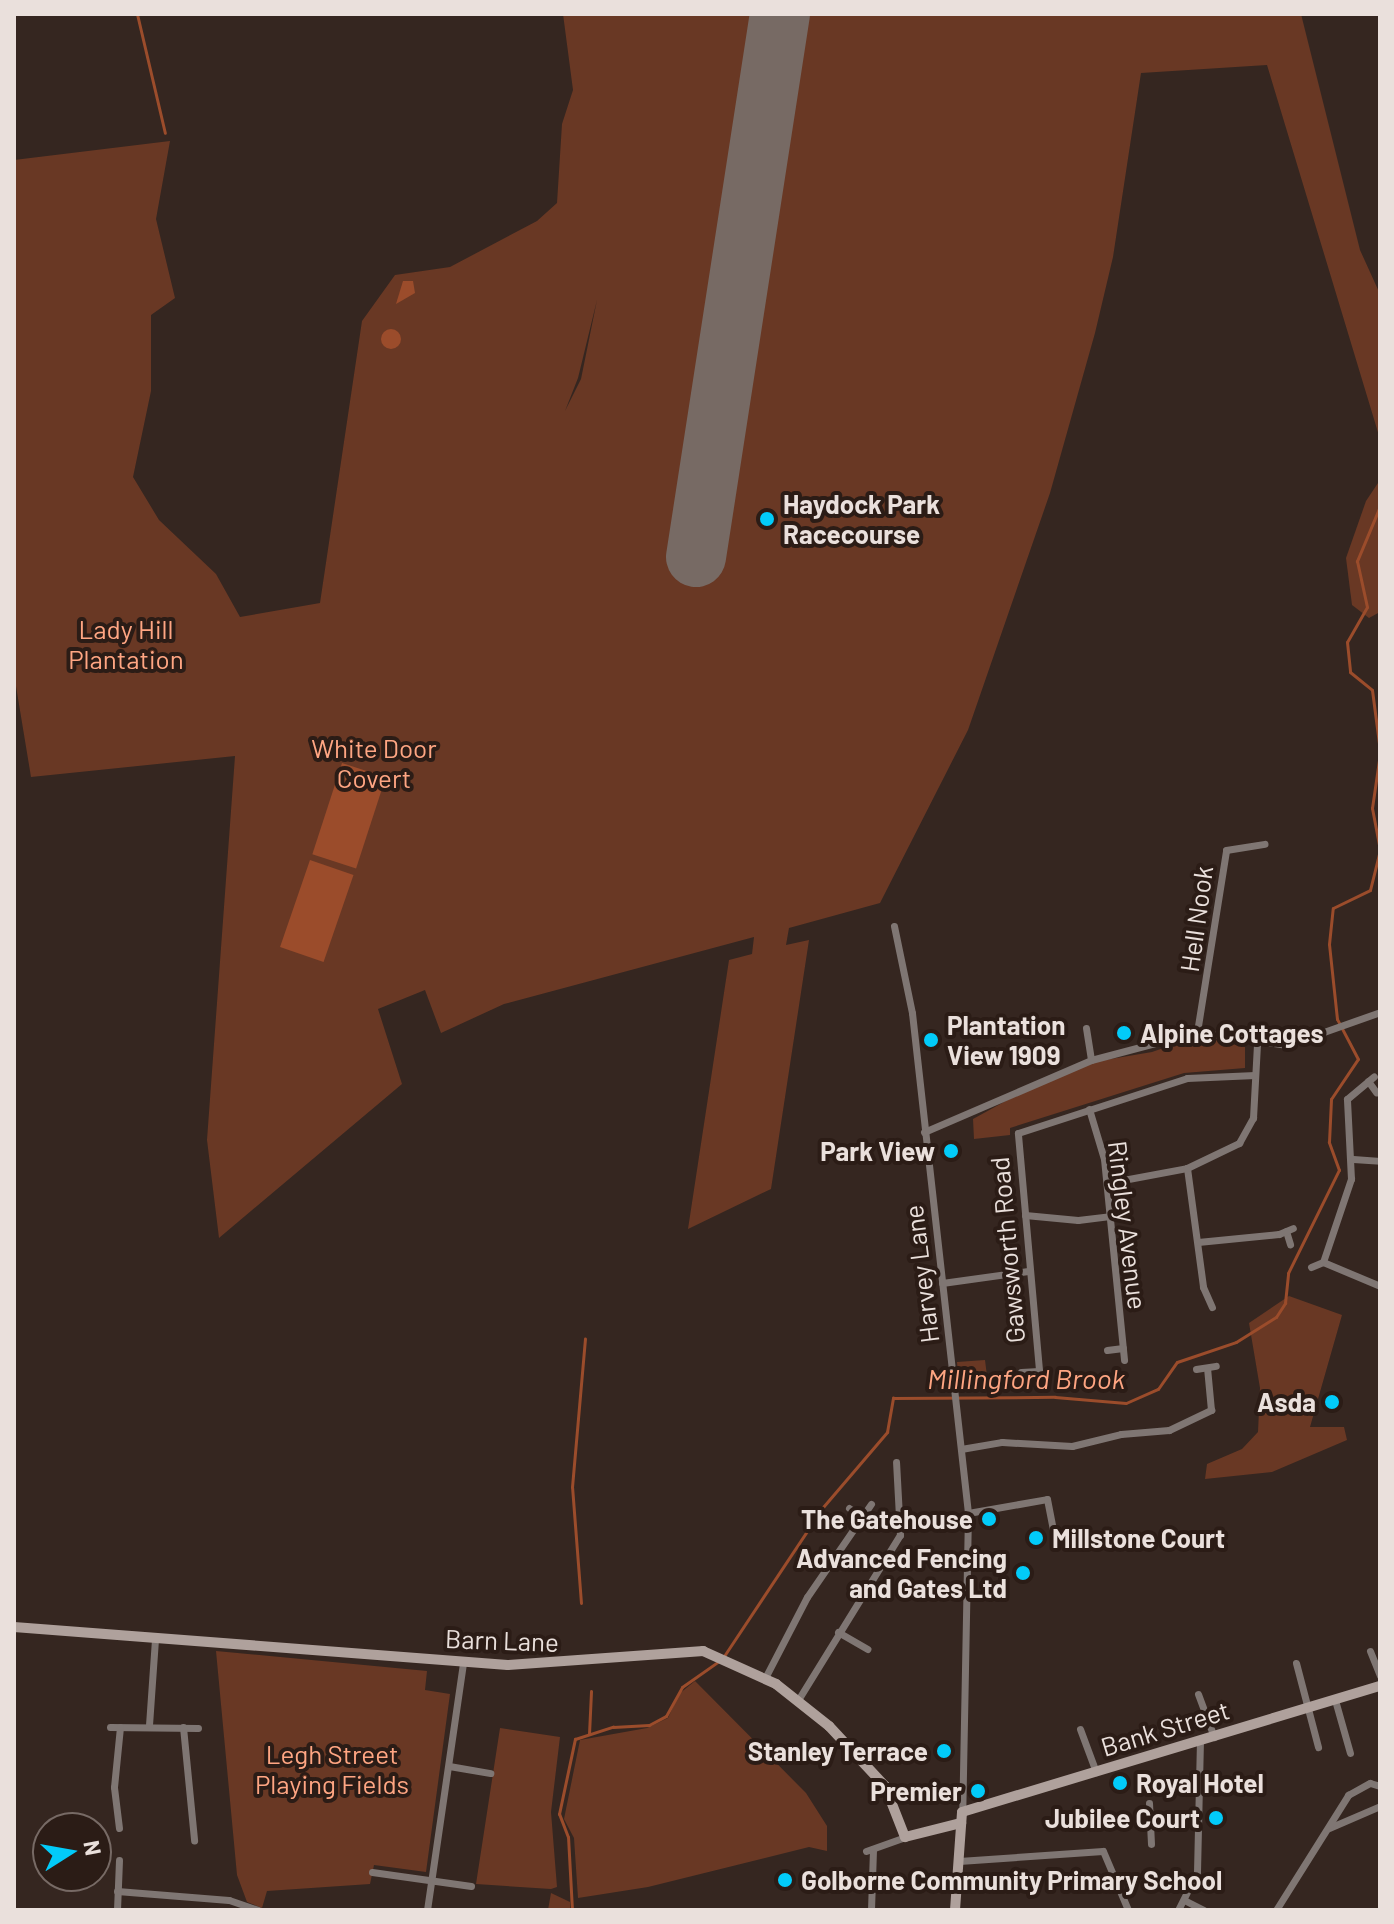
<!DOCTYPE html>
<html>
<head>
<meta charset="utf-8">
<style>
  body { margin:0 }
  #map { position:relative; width:1394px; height:1924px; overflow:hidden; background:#352620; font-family:Barlow,sans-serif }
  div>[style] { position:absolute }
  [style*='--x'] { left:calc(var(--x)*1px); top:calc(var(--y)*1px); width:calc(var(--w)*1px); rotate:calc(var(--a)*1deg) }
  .green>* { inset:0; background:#693824 }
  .water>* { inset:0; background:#9b4c2b; transform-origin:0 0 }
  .round { border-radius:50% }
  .stream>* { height:3px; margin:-1.5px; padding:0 1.5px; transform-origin:1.5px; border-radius:1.5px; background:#9b4c2b }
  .runway>* { height:60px; margin:-30px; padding:0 30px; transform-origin:30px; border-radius:30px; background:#776a64 }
  .street>* { height:7px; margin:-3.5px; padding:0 3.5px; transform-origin:3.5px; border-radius:3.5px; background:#7f7673 }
  .secondary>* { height:10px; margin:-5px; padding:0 5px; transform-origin:5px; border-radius:5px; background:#afa19c }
  .dots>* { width:22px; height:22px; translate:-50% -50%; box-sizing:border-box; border:4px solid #2b1c16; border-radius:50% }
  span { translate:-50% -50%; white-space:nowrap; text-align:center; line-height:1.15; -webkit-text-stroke:8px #2b1c16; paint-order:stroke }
  .poi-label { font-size:26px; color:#eae0dc; font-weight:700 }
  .left { translate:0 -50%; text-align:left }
  .right { translate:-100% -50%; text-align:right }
  .park-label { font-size:26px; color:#ffa683 }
  .street-label { font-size:26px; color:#eae0dc }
  .water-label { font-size:28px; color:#fea582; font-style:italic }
  .frame { position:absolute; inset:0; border:16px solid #eae0dc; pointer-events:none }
  .north { position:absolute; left:32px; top:1812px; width:80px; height:80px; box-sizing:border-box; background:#2b1c16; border:2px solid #776a65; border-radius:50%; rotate:79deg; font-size:22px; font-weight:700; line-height:32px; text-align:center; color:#eae0dc }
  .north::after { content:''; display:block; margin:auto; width:28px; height:36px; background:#02cbf9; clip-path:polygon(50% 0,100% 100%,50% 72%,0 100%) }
</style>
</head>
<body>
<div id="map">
  <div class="green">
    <div style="clip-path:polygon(evenodd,563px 14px,1301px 14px,1360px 250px,1380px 294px,1380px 439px,1267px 65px,1141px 73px,1113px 257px,1095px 333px,1050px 493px,968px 730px,880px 903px,789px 928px,786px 945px,809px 940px,771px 1189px,688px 1229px,729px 960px,752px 954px,754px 937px,504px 1004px,441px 1033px,425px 990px,378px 1009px,402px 1084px,219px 1238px,207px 1140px,235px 756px,31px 777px,14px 674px,14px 160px,170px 141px,156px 219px,175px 298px,151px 315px,151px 391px,133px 477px,159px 520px,216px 574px,240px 617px,320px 603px,362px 321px,395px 275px,450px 267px,537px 221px,557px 203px,562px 124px,573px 90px,563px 14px,597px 300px,581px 379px,565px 411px,578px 378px,597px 300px)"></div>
    <div style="clip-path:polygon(1380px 480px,1380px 612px,1369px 618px,1352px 605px,1346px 558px,1366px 501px)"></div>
    <div style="clip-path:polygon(1198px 1036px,1245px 1047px,1245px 1068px,1184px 1073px,1010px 1128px,1010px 1135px,974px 1139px,973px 1119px,1022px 1092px,1093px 1062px,1152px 1052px)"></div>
    <div style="clip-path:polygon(1289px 1296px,1342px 1315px,1310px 1427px,1344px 1427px,1347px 1440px,1272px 1472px,1205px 1479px,1207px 1464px,1242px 1449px,1258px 1432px,1260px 1388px,1249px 1323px)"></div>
    <div style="clip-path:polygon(985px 1360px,988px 1384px,959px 1384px,957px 1362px)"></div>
    <div style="clip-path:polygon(216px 1651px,427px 1671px,425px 1690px,450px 1694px,426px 1872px,374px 1865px,370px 1884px,267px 1891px,262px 1908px,247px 1902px,237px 1875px)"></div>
    <div style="clip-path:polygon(695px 1681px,806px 1793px,827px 1826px,827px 1851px,809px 1847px,648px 1887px,578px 1898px,574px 1838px,564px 1819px,580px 1740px,647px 1728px,668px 1718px,679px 1694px)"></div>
    <div style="clip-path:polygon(500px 1728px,560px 1737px,551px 1812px,557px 1887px,551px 1889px,476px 1884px)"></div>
    <div style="clip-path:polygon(551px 1893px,570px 1902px,570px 1910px,548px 1910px)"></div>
  </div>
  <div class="water">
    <div style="clip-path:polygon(403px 281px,413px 281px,415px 293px,396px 304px)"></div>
    <div class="round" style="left:381px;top:329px;width:20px;height:20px"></div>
    <div style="left:342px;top:763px;width:46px;height:96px;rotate:18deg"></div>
    <div style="left:310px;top:860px;width:46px;height:92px;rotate:19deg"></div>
  </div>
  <div class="stream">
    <div style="--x:137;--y:14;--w:122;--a:76.8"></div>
    <div style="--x:1380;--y:506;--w:60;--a:112.7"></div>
    <div style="--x:1357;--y:561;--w:47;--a:77.7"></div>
    <div style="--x:1367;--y:607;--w:40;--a:119.7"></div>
    <div style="--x:1347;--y:642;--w:30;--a:84"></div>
    <div style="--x:1350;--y:672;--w:28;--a:39"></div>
    <div style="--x:1372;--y:690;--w:62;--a:82.5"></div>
    <div style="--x:581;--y:1603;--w:116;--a:-94.4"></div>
    <div style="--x:572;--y:1487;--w:149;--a:-85"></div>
    <div style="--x:724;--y:1656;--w:179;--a:-56.4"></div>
    <div style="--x:823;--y:1507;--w:99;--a:-49.5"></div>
    <div style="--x:887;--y:1432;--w:35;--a:-80"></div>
    <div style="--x:893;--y:1398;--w:162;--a:-0.4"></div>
    <div style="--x:1055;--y:1397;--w:71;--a:4.8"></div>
    <div style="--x:1126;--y:1403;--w:35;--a:-24"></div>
    <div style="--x:1158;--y:1389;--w:33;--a:-55"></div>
    <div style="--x:1177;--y:1362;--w:62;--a:-18.7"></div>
    <div style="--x:1236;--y:1342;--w:47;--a:-32"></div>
    <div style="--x:1276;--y:1317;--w:17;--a:-57"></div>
    <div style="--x:1285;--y:1303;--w:30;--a:-84"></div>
    <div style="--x:1288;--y:1273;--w:115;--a:-63.7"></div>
    <div style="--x:1339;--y:1170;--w:30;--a:-110"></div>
    <div style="--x:1329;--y:1142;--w:43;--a:-87.3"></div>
    <div style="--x:1331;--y:1099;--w:48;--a:-56"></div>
    <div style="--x:1358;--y:1059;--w:45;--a:-117.7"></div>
    <div style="--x:1337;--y:1019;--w:75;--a:-96.1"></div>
    <div style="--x:1329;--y:944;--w:36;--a:-84"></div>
    <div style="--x:1333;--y:908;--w:41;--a:-25.9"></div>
    <div style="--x:1370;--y:890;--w:41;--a:-76"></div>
    <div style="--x:1380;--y:850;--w:43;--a:-100.8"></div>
    <div style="--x:1372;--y:808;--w:56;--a:-81.7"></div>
    <div style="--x:589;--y:1734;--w:43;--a:-87.3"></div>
    <div style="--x:572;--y:1910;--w:73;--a:-93.1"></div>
    <div style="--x:568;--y:1837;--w:25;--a:-111"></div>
    <div style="--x:559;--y:1814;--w:77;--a:-78"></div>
    <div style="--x:575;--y:1739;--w:40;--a:-18"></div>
    <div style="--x:613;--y:1727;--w:36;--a:-3"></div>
    <div style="--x:649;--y:1725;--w:19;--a:-28"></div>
    <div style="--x:666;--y:1716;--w:33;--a:-61"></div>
    <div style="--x:682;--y:1687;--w:45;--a:-35.1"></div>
  </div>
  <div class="runway">
    <div style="--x:696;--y:557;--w:549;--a:-81.21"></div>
  </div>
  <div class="street">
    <div style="--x:894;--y:926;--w:89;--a:78.3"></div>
    <div style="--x:912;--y:1013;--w:503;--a:83.61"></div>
    <div style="--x:968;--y:1513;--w:299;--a:91.1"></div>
    <div style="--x:1086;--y:1028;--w:32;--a:81"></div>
    <div style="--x:1197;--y:1032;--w:184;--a:-80.9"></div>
    <div style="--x:1226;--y:850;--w:39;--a:-9"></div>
    <div style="--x:1368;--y:1081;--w:14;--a:54"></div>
    <div style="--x:1089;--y:1109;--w:52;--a:73.3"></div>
    <div style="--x:1104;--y:1159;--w:202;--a:84.3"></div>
    <div style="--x:924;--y:1132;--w:182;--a:-23.3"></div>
    <div style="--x:1091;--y:1060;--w:110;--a:-14.8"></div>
    <div style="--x:1197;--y:1032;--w:91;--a:8.2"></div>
    <div style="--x:1287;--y:1045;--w:99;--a:-19.5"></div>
    <div style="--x:1353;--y:1159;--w:27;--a:4"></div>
    <div style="--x:1187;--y:1168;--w:120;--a:82.3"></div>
    <div style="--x:1203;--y:1287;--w:22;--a:66"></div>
    <div style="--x:1107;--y:1183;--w:81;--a:-10.6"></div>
    <div style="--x:1187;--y:1168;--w:58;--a:-25.7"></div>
    <div style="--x:1239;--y:1143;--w:29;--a:-61"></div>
    <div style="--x:1253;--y:1118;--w:73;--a:-86.9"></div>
    <div style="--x:1025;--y:1215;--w:53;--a:5.4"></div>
    <div style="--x:1078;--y:1220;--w:32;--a:-7"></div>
    <div style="--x:1286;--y:1231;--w:14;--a:73"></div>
    <div style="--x:1198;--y:1242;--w:81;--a:-5.6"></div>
    <div style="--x:1279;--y:1234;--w:15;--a:-23"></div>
    <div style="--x:1323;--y:1262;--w:62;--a:22.8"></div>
    <div style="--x:1311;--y:1267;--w:13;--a:-23"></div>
    <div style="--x:1323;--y:1262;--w:88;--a:-71.4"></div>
    <div style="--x:1351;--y:1179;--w:80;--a:-92.9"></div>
    <div style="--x:1347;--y:1099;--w:35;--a:-40"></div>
    <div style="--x:942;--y:1283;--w:87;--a:-7.9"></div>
    <div style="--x:1107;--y:1350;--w:16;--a:-7"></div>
    <div style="--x:1196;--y:1369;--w:20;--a:-9"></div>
    <div style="--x:1021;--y:1372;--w:18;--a:-3"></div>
    <div style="--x:1040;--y:1381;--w:249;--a:-95.1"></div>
    <div style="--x:1018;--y:1133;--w:178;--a:-18"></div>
    <div style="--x:1187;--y:1078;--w:68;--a:-2.5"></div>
    <div style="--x:961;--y:1449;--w:42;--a:-9.7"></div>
    <div style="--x:1002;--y:1442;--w:70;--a:3.3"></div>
    <div style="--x:1072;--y:1446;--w:50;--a:-13.8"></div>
    <div style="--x:1121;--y:1434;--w:48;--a:-4.8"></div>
    <div style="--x:1169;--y:1430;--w:47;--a:-25.5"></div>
    <div style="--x:1211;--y:1410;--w:42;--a:-95.4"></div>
    <div style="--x:849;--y:1508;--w:16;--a:35"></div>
    <div style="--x:968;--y:1513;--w:80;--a:-10"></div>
    <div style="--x:1047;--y:1499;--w:42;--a:79"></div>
    <div style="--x:901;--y:1527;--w:56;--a:-4.1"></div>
    <div style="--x:838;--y:1632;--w:34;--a:30"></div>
    <div style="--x:1370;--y:1651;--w:27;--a:68"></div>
    <div style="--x:1296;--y:1663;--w:87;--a:75.3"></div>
    <div style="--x:765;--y:1678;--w:91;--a:-62.6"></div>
    <div style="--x:807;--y:1597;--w:113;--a:-55.5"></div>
    <div style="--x:1198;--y:1694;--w:46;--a:69.6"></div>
    <div style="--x:798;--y:1700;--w:194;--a:-58.3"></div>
    <div style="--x:900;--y:1535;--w:73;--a:-93.1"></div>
    <div style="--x:1335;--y:1700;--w:55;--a:74.2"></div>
    <div style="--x:149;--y:1725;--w:85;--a:-86"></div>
    <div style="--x:110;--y:1727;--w:88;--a:0.7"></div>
    <div style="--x:183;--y:1727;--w:114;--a:84.4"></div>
    <div style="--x:1080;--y:1729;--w:46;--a:69.6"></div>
    <div style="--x:449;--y:1766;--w:42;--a:9.7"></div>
    <div style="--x:1149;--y:1803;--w:41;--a:87.2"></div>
    <div style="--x:1152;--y:1815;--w:46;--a:1.2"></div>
    <div style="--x:119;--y:1828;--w:41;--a:-97"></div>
    <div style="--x:114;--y:1787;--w:60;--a:-84.3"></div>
    <div style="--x:1329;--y:1828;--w:56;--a:-23.3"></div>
    <div style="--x:866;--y:1851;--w:41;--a:-19.7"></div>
    <div style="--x:959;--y:1861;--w:144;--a:-4"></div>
    <div style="--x:1103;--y:1851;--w:64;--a:67"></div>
    <div style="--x:372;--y:1872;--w:100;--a:8"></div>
    <div style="--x:117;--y:1891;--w:112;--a:4.6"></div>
    <div style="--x:229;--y:1900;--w:31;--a:19"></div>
    <div style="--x:1186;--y:1901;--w:20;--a:27"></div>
    <div style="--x:117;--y:1910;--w:50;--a:-87.7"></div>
    <div style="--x:427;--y:1910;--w:250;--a:-81.7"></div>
    <div style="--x:871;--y:1910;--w:61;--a:-88.1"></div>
    <div style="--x:1178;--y:1910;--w:42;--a:-63.4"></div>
    <div style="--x:1197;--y:1872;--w:130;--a:-88.7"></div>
    <div style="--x:1276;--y:1910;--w:136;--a:-57.9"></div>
    <div style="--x:1348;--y:1795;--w:25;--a:-29"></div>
    <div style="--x:1370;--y:1783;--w:10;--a:17"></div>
  </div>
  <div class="secondary">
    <div style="--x:14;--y:1627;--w:495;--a:4.4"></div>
    <div style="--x:508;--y:1665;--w:196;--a:-4.1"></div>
    <div style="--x:703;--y:1651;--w:80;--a:24.3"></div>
    <div style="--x:776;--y:1684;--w:68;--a:38.4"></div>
    <div style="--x:829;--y:1726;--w:82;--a:47"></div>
    <div style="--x:885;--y:1786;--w:55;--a:68.6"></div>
    <div style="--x:905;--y:1837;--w:58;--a:-14"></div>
    <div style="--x:955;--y:1910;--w:98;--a:-85.9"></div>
    <div style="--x:962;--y:1812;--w:437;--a:-16.8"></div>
  </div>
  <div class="dots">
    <div style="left:767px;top:519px;background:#02cbf9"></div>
    <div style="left:1124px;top:1033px;background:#02cbf9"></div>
    <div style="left:931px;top:1040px;background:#02cbf9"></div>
    <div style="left:951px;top:1151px;background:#02cbf9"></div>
    <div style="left:1332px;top:1402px;background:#02cbf9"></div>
    <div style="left:989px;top:1519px;background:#02cbf9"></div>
    <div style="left:1036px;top:1538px;background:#02cbf9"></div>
    <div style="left:1023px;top:1573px;background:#02cbf9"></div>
    <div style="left:944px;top:1751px;background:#02cbf9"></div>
    <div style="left:1120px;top:1783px;background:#02cbf9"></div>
    <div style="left:978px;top:1791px;background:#02cbf9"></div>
    <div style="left:1216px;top:1818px;background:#02cbf9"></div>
    <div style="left:785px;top:1880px;background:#02cbf9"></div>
  </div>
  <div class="poi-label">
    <span class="left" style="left:783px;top:519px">Haydock Park<br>Racecourse</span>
    <span class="left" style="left:947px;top:1040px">Plantation<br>View 1909</span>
    <span class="left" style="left:1140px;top:1033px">Alpine Cottages</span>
    <span class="right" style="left:935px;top:1151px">Park View</span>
    <span class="right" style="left:1316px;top:1402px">Asda</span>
    <span class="right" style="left:973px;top:1519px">The Gatehouse</span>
    <span class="left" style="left:1052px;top:1538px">Millstone Court</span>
    <span class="right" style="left:1007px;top:1573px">Advanced Fencing<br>and Gates Ltd</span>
    <span class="right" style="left:928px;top:1751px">Stanley Terrace</span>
    <span class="left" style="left:1136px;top:1783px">Royal Hotel</span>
    <span class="right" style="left:962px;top:1791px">Premier</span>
    <span class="right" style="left:1200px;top:1818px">Jubilee Court</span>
    <span class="left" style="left:801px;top:1880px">Golborne Community Primary School</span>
  </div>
  <div class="park-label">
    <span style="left:126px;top:644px">Lady Hill<br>Plantation</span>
    <span style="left:374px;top:763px">White Door<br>Covert</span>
    <span style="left:332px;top:1769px">Legh Street<br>Playing Fields</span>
  </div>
  <div class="street-label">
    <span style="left:1196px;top:919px;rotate:-82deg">Hell Nook</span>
    <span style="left:1128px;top:1225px;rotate:83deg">Ringley Avenue</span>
    <span style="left:1007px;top:1250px;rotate:-95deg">Gawsworth Road</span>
    <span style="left:921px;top:1274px;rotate:-97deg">Harvey Lane</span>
    <span style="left:502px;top:1640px;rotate:2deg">Barn Lane</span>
    <span style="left:1165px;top:1728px;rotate:-17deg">Bank Street</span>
  </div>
  <div class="water-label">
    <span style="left:1026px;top:1378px">Millingford Brook</span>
  </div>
  <div class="frame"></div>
  <div class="north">N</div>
</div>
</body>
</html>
